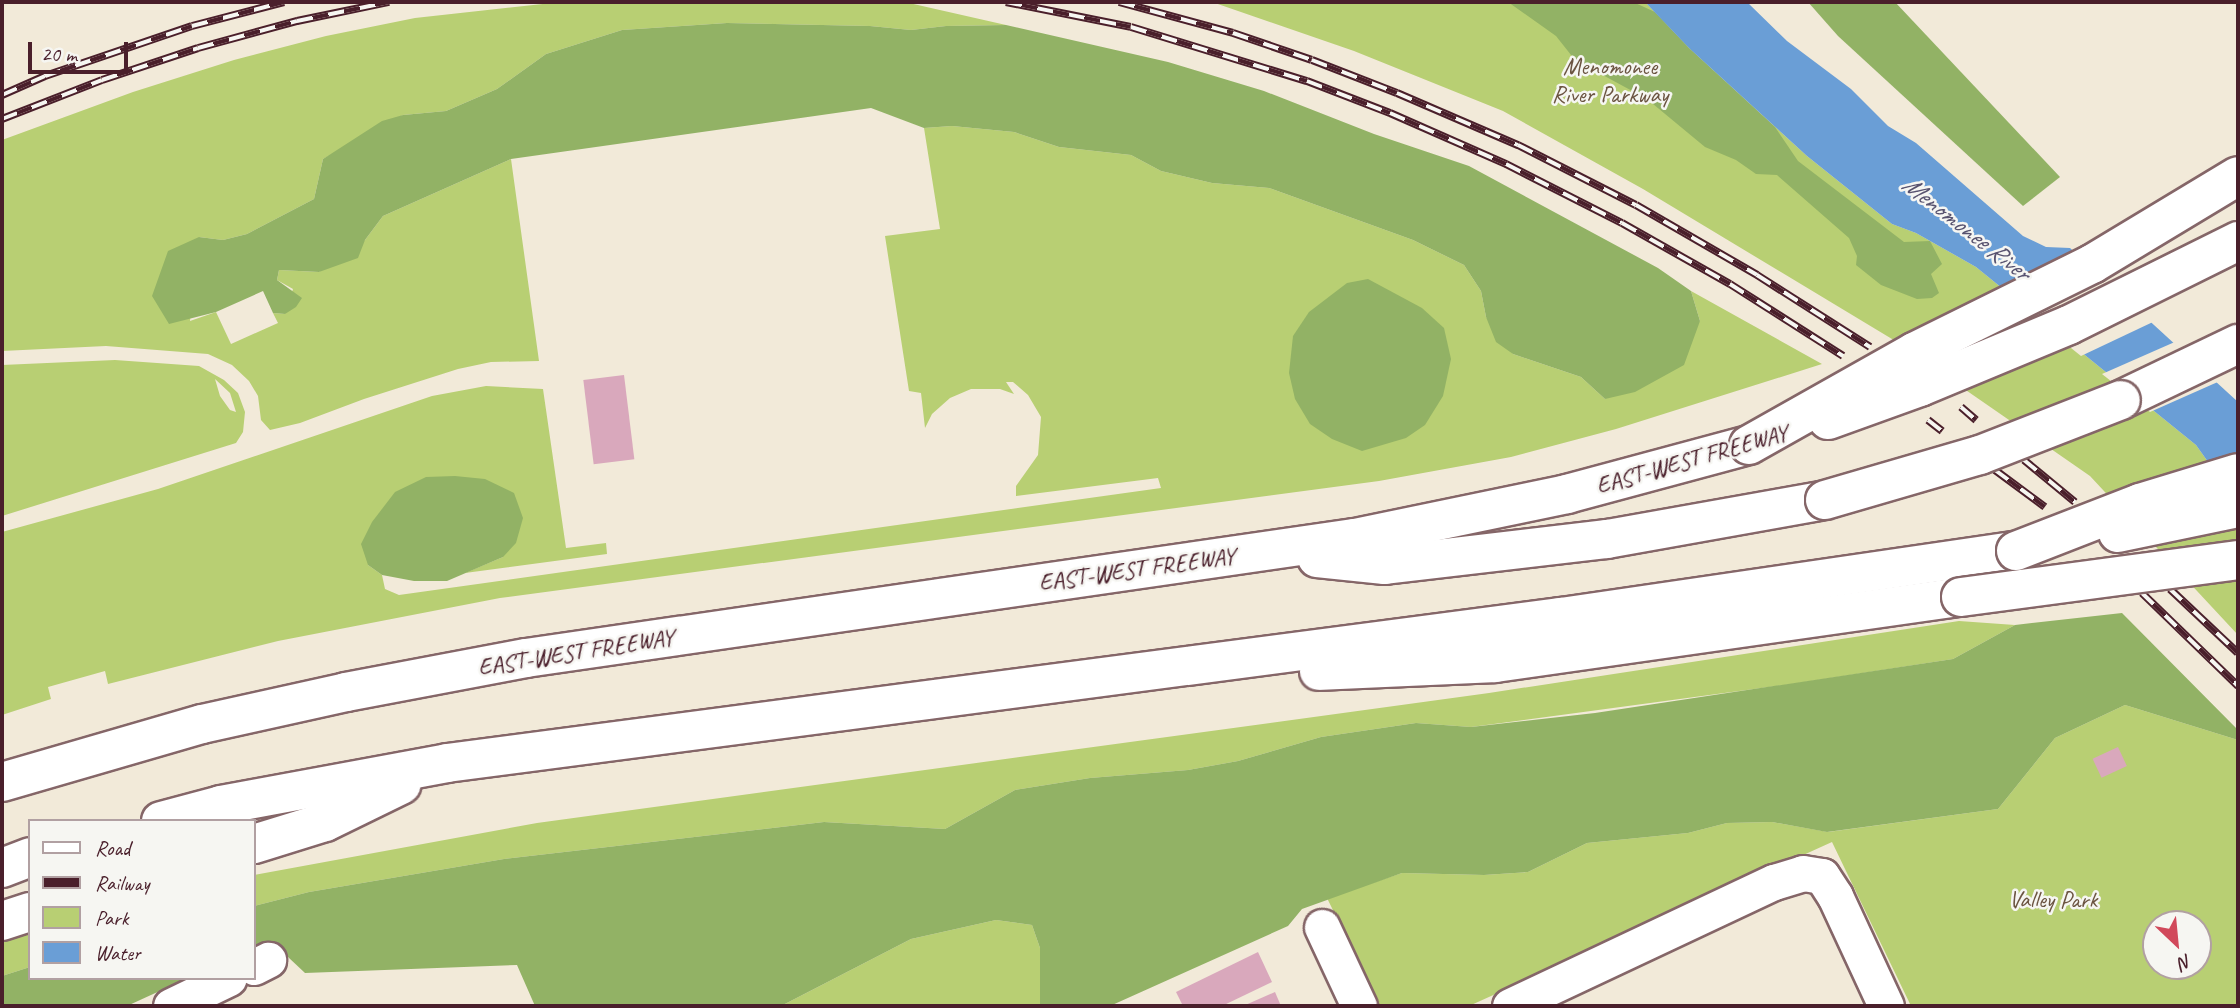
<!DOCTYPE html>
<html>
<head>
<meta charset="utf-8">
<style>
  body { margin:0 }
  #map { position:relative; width:2240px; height:1008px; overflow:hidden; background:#f2ead9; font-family:Caveat,sans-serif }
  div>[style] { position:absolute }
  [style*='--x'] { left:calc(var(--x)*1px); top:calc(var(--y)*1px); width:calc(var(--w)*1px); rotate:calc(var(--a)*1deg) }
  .green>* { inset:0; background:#b8cf73 }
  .forest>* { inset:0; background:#92b265 }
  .water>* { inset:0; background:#6a9ed6 }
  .pier>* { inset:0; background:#f2ead9 }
  .building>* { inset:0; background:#d9a8bc; transform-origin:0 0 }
  .roads { filter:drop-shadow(2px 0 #856668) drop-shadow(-2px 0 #856668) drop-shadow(0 2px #856668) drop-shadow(0 -2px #856668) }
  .minor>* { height:35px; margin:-17.5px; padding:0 17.5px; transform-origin:17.5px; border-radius:17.5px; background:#fff }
  .highway>* { height:38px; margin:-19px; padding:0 19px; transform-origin:19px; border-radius:19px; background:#fff }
  .rail>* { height:8px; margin-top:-4px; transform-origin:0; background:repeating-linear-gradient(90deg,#f6f6f2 0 16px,#4a1f2b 0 32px); box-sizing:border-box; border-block:2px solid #4a1f2b }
  .bridges { filter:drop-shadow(2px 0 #856668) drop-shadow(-2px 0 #856668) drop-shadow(0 2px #856668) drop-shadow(0 -2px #856668) }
  .highway-bridge>* { height:38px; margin:-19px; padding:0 19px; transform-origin:19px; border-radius:19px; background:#fff }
  span { translate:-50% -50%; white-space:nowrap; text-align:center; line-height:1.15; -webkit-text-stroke:5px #f6f6f2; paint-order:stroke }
  .park-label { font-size:24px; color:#6b5441 }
  .street-label { font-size:24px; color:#4a1f2b }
  .water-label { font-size:26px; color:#57526f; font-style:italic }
  .frame { position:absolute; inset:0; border:4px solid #4a1f2b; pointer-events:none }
  .legend { position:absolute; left:28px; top:819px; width:228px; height:161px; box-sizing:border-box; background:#f6f6f2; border:2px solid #b1a0a2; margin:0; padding:9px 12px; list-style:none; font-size:21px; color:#4a1f2b }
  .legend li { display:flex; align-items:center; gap:14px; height:35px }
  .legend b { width:35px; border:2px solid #b1a0a2 }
  .north { position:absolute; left:2142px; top:910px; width:70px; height:70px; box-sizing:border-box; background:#f6f6f2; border:2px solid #b1a0a2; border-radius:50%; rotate:154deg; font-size:19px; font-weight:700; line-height:28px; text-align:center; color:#4a1f2b }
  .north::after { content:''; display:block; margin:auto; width:24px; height:32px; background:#d1495b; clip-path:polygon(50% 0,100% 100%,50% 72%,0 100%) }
  .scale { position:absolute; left:28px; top:42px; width:100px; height:32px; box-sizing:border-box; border:4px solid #4a1f2b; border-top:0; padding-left:9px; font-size:21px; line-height:24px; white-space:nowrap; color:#4a1f2b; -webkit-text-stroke:5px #f6f6f2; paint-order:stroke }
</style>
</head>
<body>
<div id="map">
  <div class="green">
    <div style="clip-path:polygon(561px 2px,882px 2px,909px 3px,1006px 25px,946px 26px,911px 30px,870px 26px,727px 23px,622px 30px,546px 54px,497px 89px,446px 111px,403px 115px,323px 159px,314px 199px,247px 234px,223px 240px,199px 237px,190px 321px,216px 312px,231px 344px,278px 323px,273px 313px,285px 314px,293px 289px,277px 280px,279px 270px,319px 272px,365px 240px,383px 216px,511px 159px,539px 361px,491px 362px,458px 369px,364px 399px,300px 423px,270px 430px,261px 420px,258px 396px,249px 381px,232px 365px,208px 354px,106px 346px,2px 351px,2px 140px,133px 92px,234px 60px,326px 36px,415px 18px)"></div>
    <div style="clip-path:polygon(1212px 2px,1645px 2px,1689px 48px,1807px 156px,1892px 224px,1916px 233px,1976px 267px,2196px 445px,2238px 504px,2238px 635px,2090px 476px,1892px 339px,1643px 189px,1503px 111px,1354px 51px)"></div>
    <div style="clip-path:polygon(952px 126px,1014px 132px,1059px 147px,1131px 155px,1161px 171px,1212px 183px,1269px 188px,1413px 240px,1464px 265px,1481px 291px,1486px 317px,1513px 354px,1581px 377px,1605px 399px,1700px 321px,1691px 291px,1822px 364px,1616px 429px,1511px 457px,1379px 481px,500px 598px,278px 641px,108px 684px,105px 671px,48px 687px,51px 699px,2px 715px,2px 532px,158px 489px,432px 396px,486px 386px,543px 389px,566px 548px,606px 543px,607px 554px,465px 573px,503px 557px,368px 565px,382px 575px,385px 589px,399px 595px,1161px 488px,1158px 478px,1016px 496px,1016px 486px,1038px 455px,1041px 417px,1028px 395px,1013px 382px,1006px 382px,1014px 394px,1000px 389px,971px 389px,950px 398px,932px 414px,925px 428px,921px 393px,909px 391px,885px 236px,940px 229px,924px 128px)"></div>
    <div style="clip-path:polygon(evenodd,115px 360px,199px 366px,224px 380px,238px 393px,245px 412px,243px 432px,236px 443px,2px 516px,2px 365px,115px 360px,215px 379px,230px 393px,236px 412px,230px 410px,220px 396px,215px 379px)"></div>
    <div style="clip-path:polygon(1959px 621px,2015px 625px,1953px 659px,1792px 684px,1471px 727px,1416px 723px,1321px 737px,1238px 761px,1188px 770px,1090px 778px,1015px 790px,945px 829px,824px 822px,504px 859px,309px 892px,254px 906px,254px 875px,537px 823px,1489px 693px)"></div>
    <div style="clip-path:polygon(evenodd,2125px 705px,2238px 740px,2238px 1006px,1911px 1006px,1832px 842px,1469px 1006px,1380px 1006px,1327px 898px,1402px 873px,1484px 875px,1528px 872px,1587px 843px,1688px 833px,1727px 823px,1772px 822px,1828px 832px,1998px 809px,2055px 738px,2125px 705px,2156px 924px,2198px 924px,2198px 966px,2156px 966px,2156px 924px)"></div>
    <div style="clip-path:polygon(996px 920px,1032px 925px,1040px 948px,1040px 1006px,781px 1006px,911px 939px)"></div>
    <div style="clip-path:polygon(30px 930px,30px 967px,2px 976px,2px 939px)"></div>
  </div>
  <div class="forest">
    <div style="clip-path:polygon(1508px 2px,1633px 2px,1655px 12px,1689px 48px,1775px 127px,1798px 161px,1904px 242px,1930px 241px,1942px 264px,1931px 274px,1939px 293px,1932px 298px,1917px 299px,1881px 285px,1856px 265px,1857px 256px,1849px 238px,1777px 175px,1756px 174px,1736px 160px,1705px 147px,1647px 99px,1575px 60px,1556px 36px)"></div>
    <div style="clip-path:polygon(1808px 2px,1895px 2px,2060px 177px,2023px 206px,1838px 36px)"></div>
    <div style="clip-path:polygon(727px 23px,870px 26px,911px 30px,946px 26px,1006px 25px,1168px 62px,1264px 91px,1374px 134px,1469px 166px,1658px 268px,1691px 291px,1700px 321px,1684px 365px,1635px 392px,1605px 399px,1581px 377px,1513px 354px,1496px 342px,1486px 317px,1481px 291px,1464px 265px,1413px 240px,1269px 188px,1212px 183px,1161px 171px,1131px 155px,1059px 147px,1014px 132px,952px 126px,924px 128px,871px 108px,511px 159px,383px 216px,365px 240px,358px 258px,319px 272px,279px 270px,277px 280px,302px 298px,296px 307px,285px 314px,273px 313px,263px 291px,216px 312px,169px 324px,152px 296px,168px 251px,199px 237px,223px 240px,247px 234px,314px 199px,323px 159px,382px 121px,403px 115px,446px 111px,497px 89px,546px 54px,622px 30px)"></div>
    <div style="clip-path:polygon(1368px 279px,1422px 308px,1444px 328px,1451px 359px,1443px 396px,1425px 425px,1406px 438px,1362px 451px,1332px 439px,1310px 424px,1295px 399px,1289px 373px,1293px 336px,1309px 312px,1347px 283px)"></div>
    <div style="clip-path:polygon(455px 476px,485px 479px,514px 493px,523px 518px,516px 543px,503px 557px,447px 581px,414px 581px,382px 575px,368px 565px,361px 544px,372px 522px,395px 492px,426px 477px)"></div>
    <div style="clip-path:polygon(2122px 613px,2238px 730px,2238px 740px,2125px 705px,2055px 738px,1998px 809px,1827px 832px,1772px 822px,1727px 823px,1688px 833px,1587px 843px,1528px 872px,1484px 875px,1402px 873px,1302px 909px,1288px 926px,1110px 1006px,1040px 1006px,1040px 948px,1032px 925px,996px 920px,911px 939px,781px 1006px,535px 1006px,517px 965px,305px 973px,271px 941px,254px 948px,254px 906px,309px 892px,504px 859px,824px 822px,945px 829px,1015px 790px,1090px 778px,1188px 770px,1238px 761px,1321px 737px,1416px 723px,1471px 727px,1595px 713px,1953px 659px,2015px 625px)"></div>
    <div style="clip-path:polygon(30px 967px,30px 978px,188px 978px,127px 1006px,2px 1006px,2px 976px)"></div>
  </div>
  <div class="water">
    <div style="clip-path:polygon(1645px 2px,1747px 2px,1787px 41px,1851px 89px,1888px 126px,1916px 143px,2023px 236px,2046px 247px,2070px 248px,2238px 402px,2238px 504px,2196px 445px,1976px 267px,1916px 233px,1892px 224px,1807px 156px,1689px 48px)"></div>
  </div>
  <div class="pier">
    <div style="clip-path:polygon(2079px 251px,2155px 321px,2081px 356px,2000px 291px)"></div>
    <div style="clip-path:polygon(2177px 341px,2220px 381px,2150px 412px,2102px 374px)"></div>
  </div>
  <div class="building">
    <div style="left:624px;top:375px;width:85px;height:41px;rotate:83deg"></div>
    <div style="left:2118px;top:747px;width:21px;height:28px;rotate:65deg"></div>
    <div style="clip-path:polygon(1258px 952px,1272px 982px,1222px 1006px,1183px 1006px,1176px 992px)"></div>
    <div style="clip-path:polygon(1275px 992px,1281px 1006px,1243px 1006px)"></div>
  </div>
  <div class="roads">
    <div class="minor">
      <div style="--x:1322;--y:927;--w:87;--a:64.9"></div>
      <div style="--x:254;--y:967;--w:16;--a:-27"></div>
      <div style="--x:171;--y:1006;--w:64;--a:-25.8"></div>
      <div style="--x:1510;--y:1006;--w:292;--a:-25.2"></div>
      <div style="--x:1774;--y:882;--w:30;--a:-17"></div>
      <div style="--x:1803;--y:873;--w:19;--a:9"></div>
      <div style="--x:1822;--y:876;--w:24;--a:57"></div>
      <div style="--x:1835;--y:896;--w:121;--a:65.1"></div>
    </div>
    <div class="highway">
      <div style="--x:2121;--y:400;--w:130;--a:-25.6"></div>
      <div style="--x:1317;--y:558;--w:68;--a:5.9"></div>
      <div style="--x:1385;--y:565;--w:224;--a:-6.7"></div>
      <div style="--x:1607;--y:539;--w:221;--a:-10.1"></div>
      <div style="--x:1319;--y:671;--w:176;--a:-2.6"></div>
      <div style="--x:1495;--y:663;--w:471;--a:-8.1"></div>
      <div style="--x:2;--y:782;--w:208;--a:-16.2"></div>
      <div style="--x:202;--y:724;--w:148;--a:-12.5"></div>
      <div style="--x:346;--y:692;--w:183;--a:-10.7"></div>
      <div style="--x:526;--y:658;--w:838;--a:-8.24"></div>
      <div style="--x:1355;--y:538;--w:217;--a:-11.7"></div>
      <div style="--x:1567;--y:494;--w:188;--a:-15.1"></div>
      <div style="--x:161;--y:821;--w:62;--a:-14.9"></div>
      <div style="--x:221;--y:805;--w:230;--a:-10.5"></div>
      <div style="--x:447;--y:763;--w:1124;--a:-7.47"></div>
      <div style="--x:1561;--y:617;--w:460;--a:-8.3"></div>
      <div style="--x:254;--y:844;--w:74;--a:-17.2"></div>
      <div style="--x:325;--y:822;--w:85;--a:-26"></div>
      <div style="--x:2;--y:868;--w:30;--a:-21"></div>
      <div style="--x:2;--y:921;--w:29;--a:-18"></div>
    </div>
  </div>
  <div class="rail">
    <div style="--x:1006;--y:2;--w:127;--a:11.3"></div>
    <div style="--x:1131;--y:27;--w:184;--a:17.1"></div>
    <div style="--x:1307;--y:81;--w:89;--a:21.1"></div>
    <div style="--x:1390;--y:113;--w:127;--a:23.7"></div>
    <div style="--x:1506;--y:164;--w:130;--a:27"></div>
    <div style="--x:1622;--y:223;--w:124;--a:29.5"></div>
    <div style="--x:1730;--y:284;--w:134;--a:32.5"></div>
    <div style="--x:1119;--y:2;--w:118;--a:15.2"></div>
    <div style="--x:1233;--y:33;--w:83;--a:18.9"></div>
    <div style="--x:1312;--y:60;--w:91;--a:21.2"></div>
    <div style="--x:1397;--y:93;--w:132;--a:23.3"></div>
    <div style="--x:1518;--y:145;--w:132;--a:27"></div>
    <div style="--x:1636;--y:205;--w:140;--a:30"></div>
    <div style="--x:1757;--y:275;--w:134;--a:32.5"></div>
    <div style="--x:2;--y:95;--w:47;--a:-23.8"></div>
    <div style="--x:45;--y:76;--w:155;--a:-18.8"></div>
    <div style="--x:192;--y:26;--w:95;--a:-14.6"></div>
    <div style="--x:2;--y:119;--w:107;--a:-21.3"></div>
    <div style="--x:102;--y:80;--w:101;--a:-18.4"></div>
    <div style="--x:198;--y:48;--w:103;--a:-15.3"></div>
    <div style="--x:297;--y:21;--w:94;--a:-11.7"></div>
    <div style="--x:1961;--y:407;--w:20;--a:41"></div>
    <div style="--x:1928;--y:420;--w:18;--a:38"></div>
    <div style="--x:2024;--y:460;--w:66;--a:39.5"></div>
    <div style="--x:1995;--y:470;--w:62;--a:36.5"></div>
    <div style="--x:2170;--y:589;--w:93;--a:43.3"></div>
    <div style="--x:2142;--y:593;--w:134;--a:44.1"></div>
  </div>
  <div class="bridges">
    <div class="highway-bridge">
      <div style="--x:1828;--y:420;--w:98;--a:-19.7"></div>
      <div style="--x:1920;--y:387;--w:161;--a:-22.6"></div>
      <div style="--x:2069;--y:325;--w:189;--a:-26.4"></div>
      <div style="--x:1749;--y:445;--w:189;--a:-29.4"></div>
      <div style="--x:1914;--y:352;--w:199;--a:-26.3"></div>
      <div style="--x:2092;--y:264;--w:170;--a:-31.1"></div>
      <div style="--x:1825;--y:500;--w:161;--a:-16.2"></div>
      <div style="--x:1980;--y:455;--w:151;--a:-21.3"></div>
      <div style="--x:2118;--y:533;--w:123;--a:-11.8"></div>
      <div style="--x:2016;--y:551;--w:133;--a:-21.2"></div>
      <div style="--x:2140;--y:503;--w:102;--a:-17"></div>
      <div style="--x:1961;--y:597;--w:279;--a:-7.6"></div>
    </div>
  </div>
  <div class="park-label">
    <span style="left:1610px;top:81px">Menomonee<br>River Parkway</span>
    <span style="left:2053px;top:900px">Valley Park</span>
  </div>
  <div class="street-label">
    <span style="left:1692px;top:460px;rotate:-16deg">EAST-WEST FREEWAY</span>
    <span style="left:1137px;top:570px;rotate:-8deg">EAST-WEST FREEWAY</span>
    <span style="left:576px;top:653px;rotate:-9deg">EAST-WEST FREEWAY</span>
  </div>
  <div class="water-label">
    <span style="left:1966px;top:228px;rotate:38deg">Menomonee River</span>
  </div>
  <div class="frame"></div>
  <ul class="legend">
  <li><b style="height:9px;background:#fff"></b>Road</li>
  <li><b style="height:9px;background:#4a1f2b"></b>Railway</li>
  <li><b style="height:19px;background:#b8cf73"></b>Park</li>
  <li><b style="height:19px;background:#6a9ed6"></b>Water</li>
  </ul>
  <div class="north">N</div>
  <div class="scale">20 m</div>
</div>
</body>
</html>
